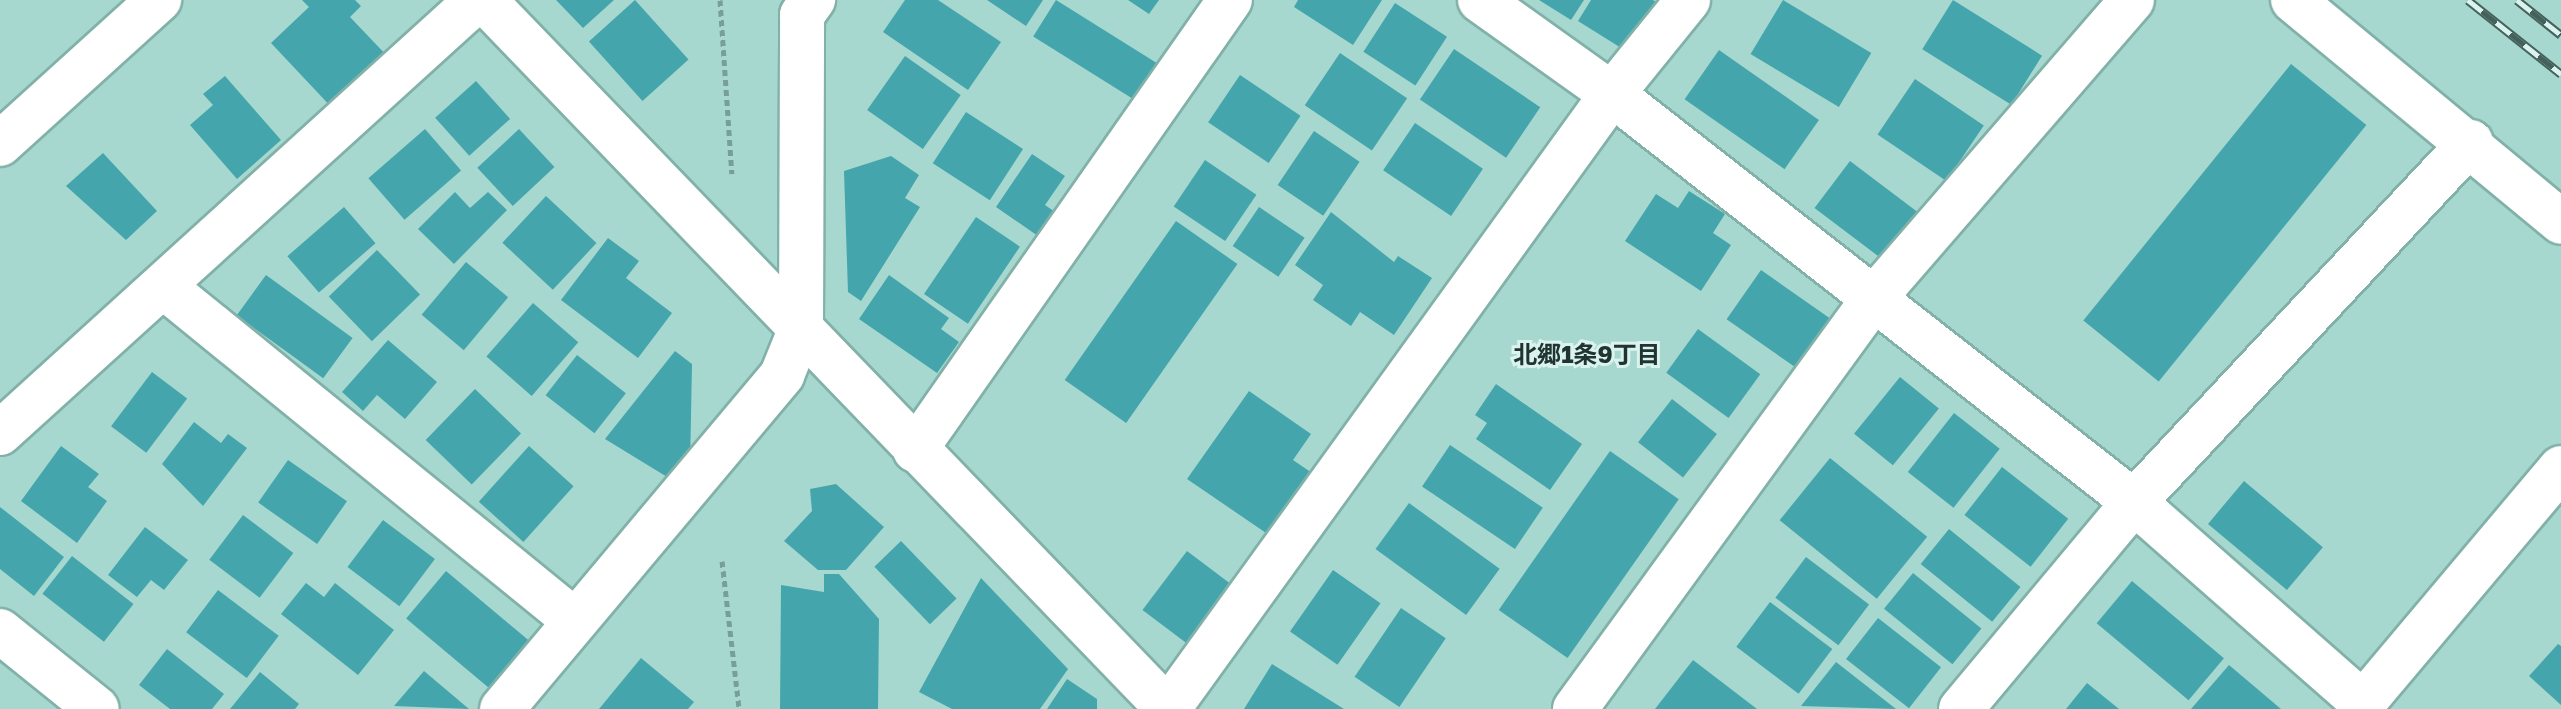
<!DOCTYPE html>
<html>
<head>
<meta charset="utf-8">
<style>
  body { margin:0 }
  #map { position:relative; width:2561px; height:709px; overflow:hidden; background:#a7d8cf; font-family:"Golos Text","Noto Sans JP",sans-serif }
  div>[style] { position:absolute }
  [style*='--x'] { left:calc(var(--x)*1px); top:calc(var(--y)*1px); width:calc(var(--w)*1px); rotate:calc(var(--a)*1deg) }
  .building>* { inset:0; background:#45a5ac; transform-origin:0 0 }
  .path>* { height:5px; margin-top:-2.5px; transform-origin:0; background:repeating-linear-gradient(90deg,#789e98 0 6px,transparent 0 10px) }
  .roads { filter:drop-shadow(2px 0 #81b1a8) drop-shadow(-2px 0 #81b1a8) drop-shadow(0 2px #81b1a8) drop-shadow(0 -2px #81b1a8) }
  .minor>* { height:44px; margin:-22px; padding:0 22px; transform-origin:22px; border-radius:22px; background:#fff }
  .tertiary>* { height:44px; margin:-22px; padding:0 22px; transform-origin:22px; border-radius:22px; background:#fff }
  .rail>* { height:9px; margin-top:-4.5px; transform-origin:0; background:repeating-linear-gradient(90deg,#dbf3ee 0 18px,#45615c 0 36px); box-sizing:border-box; border-block:2px solid #45615c }
  span { translate:-50% -50%; white-space:nowrap; text-align:center; line-height:1.15; -webkit-text-stroke:6px #dbf3ee; paint-order:stroke }
  .neighbourhood-label { font-size:24px; color:#203431; font-weight:700 }
</style>
</head>
<body>
<div id="map">
  <div class="building">
    <div style="clip-path:polygon(302px 0,355px 0,361px 6px,350px 17px,390px 59px,335px 111px,271px 43px,309px 7px)"></div>
    <div style="clip-path:polygon(556px 0,614px 0,583px 28px)"></div>
    <div style="left:635px;top:0;width:80px;height:62px;rotate:48deg"></div>
    <div style="clip-path:polygon(905px 0,938px 0,1001px 42px,968px 90px,883px 32px)"></div>
    <div style="clip-path:polygon(987px 0,1043px 0,1026px 26px)"></div>
    <div style="left:1056px;top:0;width:123px;height:43px;rotate:32deg"></div>
    <div style="clip-path:polygon(1128px 0,1159px 0,1149px 14px)"></div>
    <div style="clip-path:polygon(1298px 0,1382px 0,1353px 45px,1294px 7px)"></div>
    <div style="clip-path:polygon(1539px 0,1584px 0,1571px 20px)"></div>
    <div style="clip-path:polygon(1591px 0,1653px 0,1665px 8px,1634px 56px,1578px 21px)"></div>
    <div style="left:1783px;top:0;width:103px;height:63px;rotate:31deg"></div>
    <div style="left:1953px;top:0;width:105px;height:58px;rotate:32deg"></div>
    <div style="left:1395px;top:3px;width:62px;height:58px;rotate:33deg"></div>
    <div style="left:1454px;top:49px;width:104px;height:61px;rotate:34deg"></div>
    <div style="left:1719px;top:50px;width:122px;height:60px;rotate:35deg"></div>
    <div style="left:1340px;top:53px;width:81px;height:63px;rotate:34deg"></div>
    <div style="left:905px;top:56px;width:68px;height:66px;rotate:35deg"></div>
    <div style="left:2291px;top:64px;width:97px;height:330px;rotate:39deg"></div>
    <div style="left:1240px;top:75px;width:73px;height:57px;rotate:34deg"></div>
    <div style="clip-path:polygon(225px 76px,281px 140px,237px 179px,190px 125px,213px 105px,203px 94px)"></div>
    <div style="left:1915px;top:79px;width:83px;height:67px;rotate:34deg"></div>
    <div style="left:476px;top:81px;width:51px;height:55px;rotate:48deg"></div>
    <div style="left:966px;top:112px;width:68px;height:61px;rotate:33deg"></div>
    <div style="left:1415px;top:123px;width:82px;height:57px;rotate:34deg"></div>
    <div style="left:425px;top:129px;width:55px;height:75px;rotate:49deg"></div>
    <div style="left:519px;top:129px;width:52px;height:57px;rotate:47deg"></div>
    <div style="left:1314px;top:131px;width:55px;height:65px;rotate:34deg"></div>
    <div style="clip-path:polygon(103px 153px,157px 211px,126px 240px,66px 186px)"></div>
    <div style="clip-path:polygon(1032px 154px,1065px 176px,1045px 205px,1055px 212px,1038px 236px,996px 207px)"></div>
    <div style="clip-path:polygon(891px 156px,919px 175px,905px 198px,920px 207px,861px 301px,848px 292px,844px 171px)"></div>
    <div style="left:1205px;top:160px;width:62px;height:56px;rotate:34deg"></div>
    <div style="left:1850px;top:161px;width:85px;height:59px;rotate:37deg"></div>
    <div style="clip-path:polygon(1689px 191px,1725px 214px,1713px 233px,1731px 245px,1701px 291px,1625px 241px,1656px 194px,1678px 208px)"></div>
    <div style="clip-path:polygon(455px 192px,470px 208px,488px 192px,507px 210px,454px 264px,418px 229px)"></div>
    <div style="left:546px;top:196px;width:69px;height:64px;rotate:43deg"></div>
    <div style="left:344px;top:207px;width:48px;height:75px;rotate:49deg"></div>
    <div style="left:1259px;top:207px;width:55px;height:47px;rotate:34deg"></div>
    <div style="clip-path:polygon(1331px 212px,1394px 262px,1398px 256px,1432px 278px,1394px 335px,1360px 312px,1351px 326px,1313px 300px,1323px 285px,1295px 265px)"></div>
    <div style="left:976px;top:217px;width:53px;height:93px;rotate:34deg"></div>
    <div style="left:1176px;top:221px;width:75px;height:194px;rotate:35deg"></div>
    <div style="clip-path:polygon(608px 238px,639px 261px,626px 278px,672px 313px,638px 358px,561px 300px)"></div>
    <div style="left:377px;top:250px;width:62px;height:67px;rotate:46deg"></div>
    <div style="left:466px;top:262px;width:55px;height:69px;rotate:40deg"></div>
    <div style="left:1761px;top:270px;width:84px;height:60px;rotate:35deg"></div>
    <div style="left:266px;top:275px;width:107px;height:50px;rotate:36deg"></div>
    <div style="clip-path:polygon(889px 275px,949px 318px,941px 329px,959px 342px,937px 373px,859px 319px)"></div>
    <div style="left:533px;top:303px;width:60px;height:71px;rotate:41deg"></div>
    <div style="left:1698px;top:329px;width:77px;height:54px;rotate:36deg"></div>
    <div style="clip-path:polygon(388px 340px,437px 382px,405px 419px,377px 395px,363px 411px,342px 392px)"></div>
    <div style="clip-path:polygon(675px 351px,692px 364px,690px 467px,677px 483px,605px 439px)"></div>
    <div style="left:577px;top:355px;width:62px;height:51px;rotate:38deg"></div>
    <div style="left:152px;top:372px;width:44px;height:68px;rotate:37deg"></div>
    <div style="left:1900px;top:377px;width:50px;height:73px;rotate:39deg"></div>
    <div style="clip-path:polygon(1496px 384px,1582px 444px,1550px 490px,1476px 439px,1487px 423px,1475px 415px)"></div>
    <div style="left:475px;top:389px;width:64px;height:71px;rotate:44deg"></div>
    <div style="clip-path:polygon(1249px 391px,1311px 434px,1293px 460px,1312px 473px,1269px 535px,1187px 479px)"></div>
    <div style="left:1672px;top:399px;width:57px;height:55px;rotate:38deg"></div>
    <div style="left:1954px;top:413px;width:58px;height:75px;rotate:38deg"></div>
    <div style="clip-path:polygon(194px 422px,221px 443px,228px 434px,247px 448px,203px 506px,162px 464px)"></div>
    <div style="left:1450px;top:445px;width:112px;height:50px;rotate:34deg"></div>
    <div style="clip-path:polygon(61px 446px,99px 474px,88px 487px,107px 501px,77px 543px,21px 501px)"></div>
    <div style="left:529px;top:446px;width:60px;height:75px;rotate:42deg"></div>
    <div style="left:1610px;top:451px;width:84px;height:194px;rotate:35deg"></div>
    <div style="left:1830px;top:458px;width:125px;height:80px;rotate:39deg"></div>
    <div style="left:288px;top:460px;width:72px;height:52px;rotate:35deg"></div>
    <div style="left:2002px;top:467px;width:84px;height:61px;rotate:38deg"></div>
    <div style="left:2244px;top:481px;width:103px;height:56px;rotate:40deg"></div>
    <div style="clip-path:polygon(836px 484px,884px 527px,846px 570px,818px 570px,784px 541px,812px 511px,810px 489px)"></div>
    <div style="left:1409px;top:503px;width:112px;height:57px;rotate:36deg"></div>
    <div style="clip-path:polygon(0 507px,64px 557px,34px 596px,0 569px)"></div>
    <div style="left:243px;top:515px;width:63px;height:56px;rotate:37deg"></div>
    <div style="left:383px;top:520px;width:65px;height:59px;rotate:37deg"></div>
    <div style="clip-path:polygon(145px 527px,188px 560px,164px 590px,151px 580px,137px 597px,108px 575px)"></div>
    <div style="left:1949px;top:529px;width:92px;height:45px;rotate:39deg"></div>
    <div style="left:901px;top:541px;width:80px;height:37px;rotate:46deg"></div>
    <div style="left:1187px;top:551px;width:64px;height:74px;rotate:37deg"></div>
    <div style="left:72px;top:556px;width:78px;height:48px;rotate:38deg"></div>
    <div style="left:1806px;top:557px;width:79px;height:51px;rotate:37deg"></div>
    <div style="left:1333px;top:570px;width:58px;height:75px;rotate:35deg"></div>
    <div style="left:446px;top:571px;width:121px;height:62px;rotate:40deg"></div>
    <div style="left:1913px;top:573px;width:88px;height:46px;rotate:39deg"></div>
    <div style="clip-path:polygon(824px 574px,839px 574px,879px 619px,878px 709px,780px 709px,781px 585px,824px 592px)"></div>
    <div style="clip-path:polygon(981px 578px,1068px 669px,1040px 709px,952px 709px,919px 692px)"></div>
    <div style="left:2132px;top:581px;width:120px;height:55px;rotate:40deg"></div>
    <div style="clip-path:polygon(306px 583px,324px 597px,335px 583px,394px 630px,358px 675px,281px 614px)"></div>
    <div style="left:218px;top:590px;width:76px;height:53px;rotate:37deg"></div>
    <div style="left:1770px;top:602px;width:78px;height:56px;rotate:37deg"></div>
    <div style="left:1401px;top:608px;width:54px;height:83px;rotate:34deg"></div>
    <div style="left:1878px;top:618px;width:80px;height:52px;rotate:38deg"></div>
    <div style="clip-path:polygon(2558px 644px,2561px 646px,2561px 705px,2529px 676px)"></div>
    <div style="clip-path:polygon(167px 649px,224px 694px,212px 709px,170px 709px,139px 685px)"></div>
    <div style="clip-path:polygon(641px 658px,694px 702px,688px 709px,599px 709px)"></div>
    <div style="clip-path:polygon(1693px 660px,1757px 709px,1655px 709px)"></div>
    <div style="clip-path:polygon(1836px 662px,1896px 709px,1801px 706px)"></div>
    <div style="clip-path:polygon(1272px 664px,1344px 709px,1244px 709px)"></div>
    <div style="clip-path:polygon(2229px 665px,2281px 709px,2191px 709px)"></div>
    <div style="clip-path:polygon(424px 671px,469px 709px,394px 706px)"></div>
    <div style="clip-path:polygon(260px 672px,299px 704px,295px 709px,230px 709px)"></div>
    <div style="clip-path:polygon(1067px 679px,1097px 699px,1097px 709px,1047px 709px)"></div>
    <div style="clip-path:polygon(2087px 683px,2119px 709px,2066px 709px)"></div>
  </div>
  <div class="path">
    <div style="--x:720;--y:0;--w:174;--a:86.1"></div>
    <div style="--x:722;--y:561;--w:149;--a:83.4"></div>
  </div>
  <div class="roads">
    <div class="minor">
      <div style="--x:484;--y:0;--w:985;--a:46.03"></div>
      <div style="--x:1480;--y:0;--w:162;--a:35.5"></div>
      <div style="--x:1612;--y:94;--w:663;--a:38.01"></div>
      <div style="--x:2134;--y:502;--w:305;--a:41.3"></div>
      <div style="--x:0;--y:144;--w:215;--a:-42.2"></div>
      <div style="--x:163;--y:286;--w:531;--a:39.11"></div>
      <div style="--x:0;--y:433;--w:644;--a:-42.23"></div>
      <div style="--x:915;--y:450;--w:549;--a:-55.01"></div>
      <div style="--x:0;--y:631;--w:124;--a:38.8"></div>
      <div style="--x:502;--y:709;--w:436;--a:-50"></div>
      <div style="--x:782;--y:375;--w:51;--a:-68"></div>
      <div style="--x:801;--y:328;--w:313;--a:-89.8"></div>
      <div style="--x:802;--y:15;--w:19;--a:-54"></div>
      <div style="--x:1168;--y:709;--w:759;--a:-54.17"></div>
      <div style="--x:1612;--y:94;--w:121;--a:-51"></div>
      <div style="--x:1575;--y:709;--w:508;--a:-53.96"></div>
      <div style="--x:1874;--y:298;--w:394;--a:-49.1"></div>
      <div style="--x:1961;--y:709;--w:270;--a:-50.1"></div>
      <div style="--x:2134;--y:502;--w:493;--a:-46.9"></div>
      <div style="--x:2358;--y:709;--w:315;--a:-49.9"></div>
    </div>
    <div class="tertiary">
      <div style="--x:2293;--y:0;--w:348;--a:39.6"></div>
    </div>
  </div>
  <div class="rail">
    <div style="--x:2468;--y:0;--w:119;--a:38.5"></div>
    <div style="--x:2517;--y:0;--w:56;--a:38.5"></div>
  </div>
  <div class="neighbourhood-label">
    <span style="left:1587px;top:354px">北郷1条9丁目</span>
  </div>
</div>
</body>
</html>
